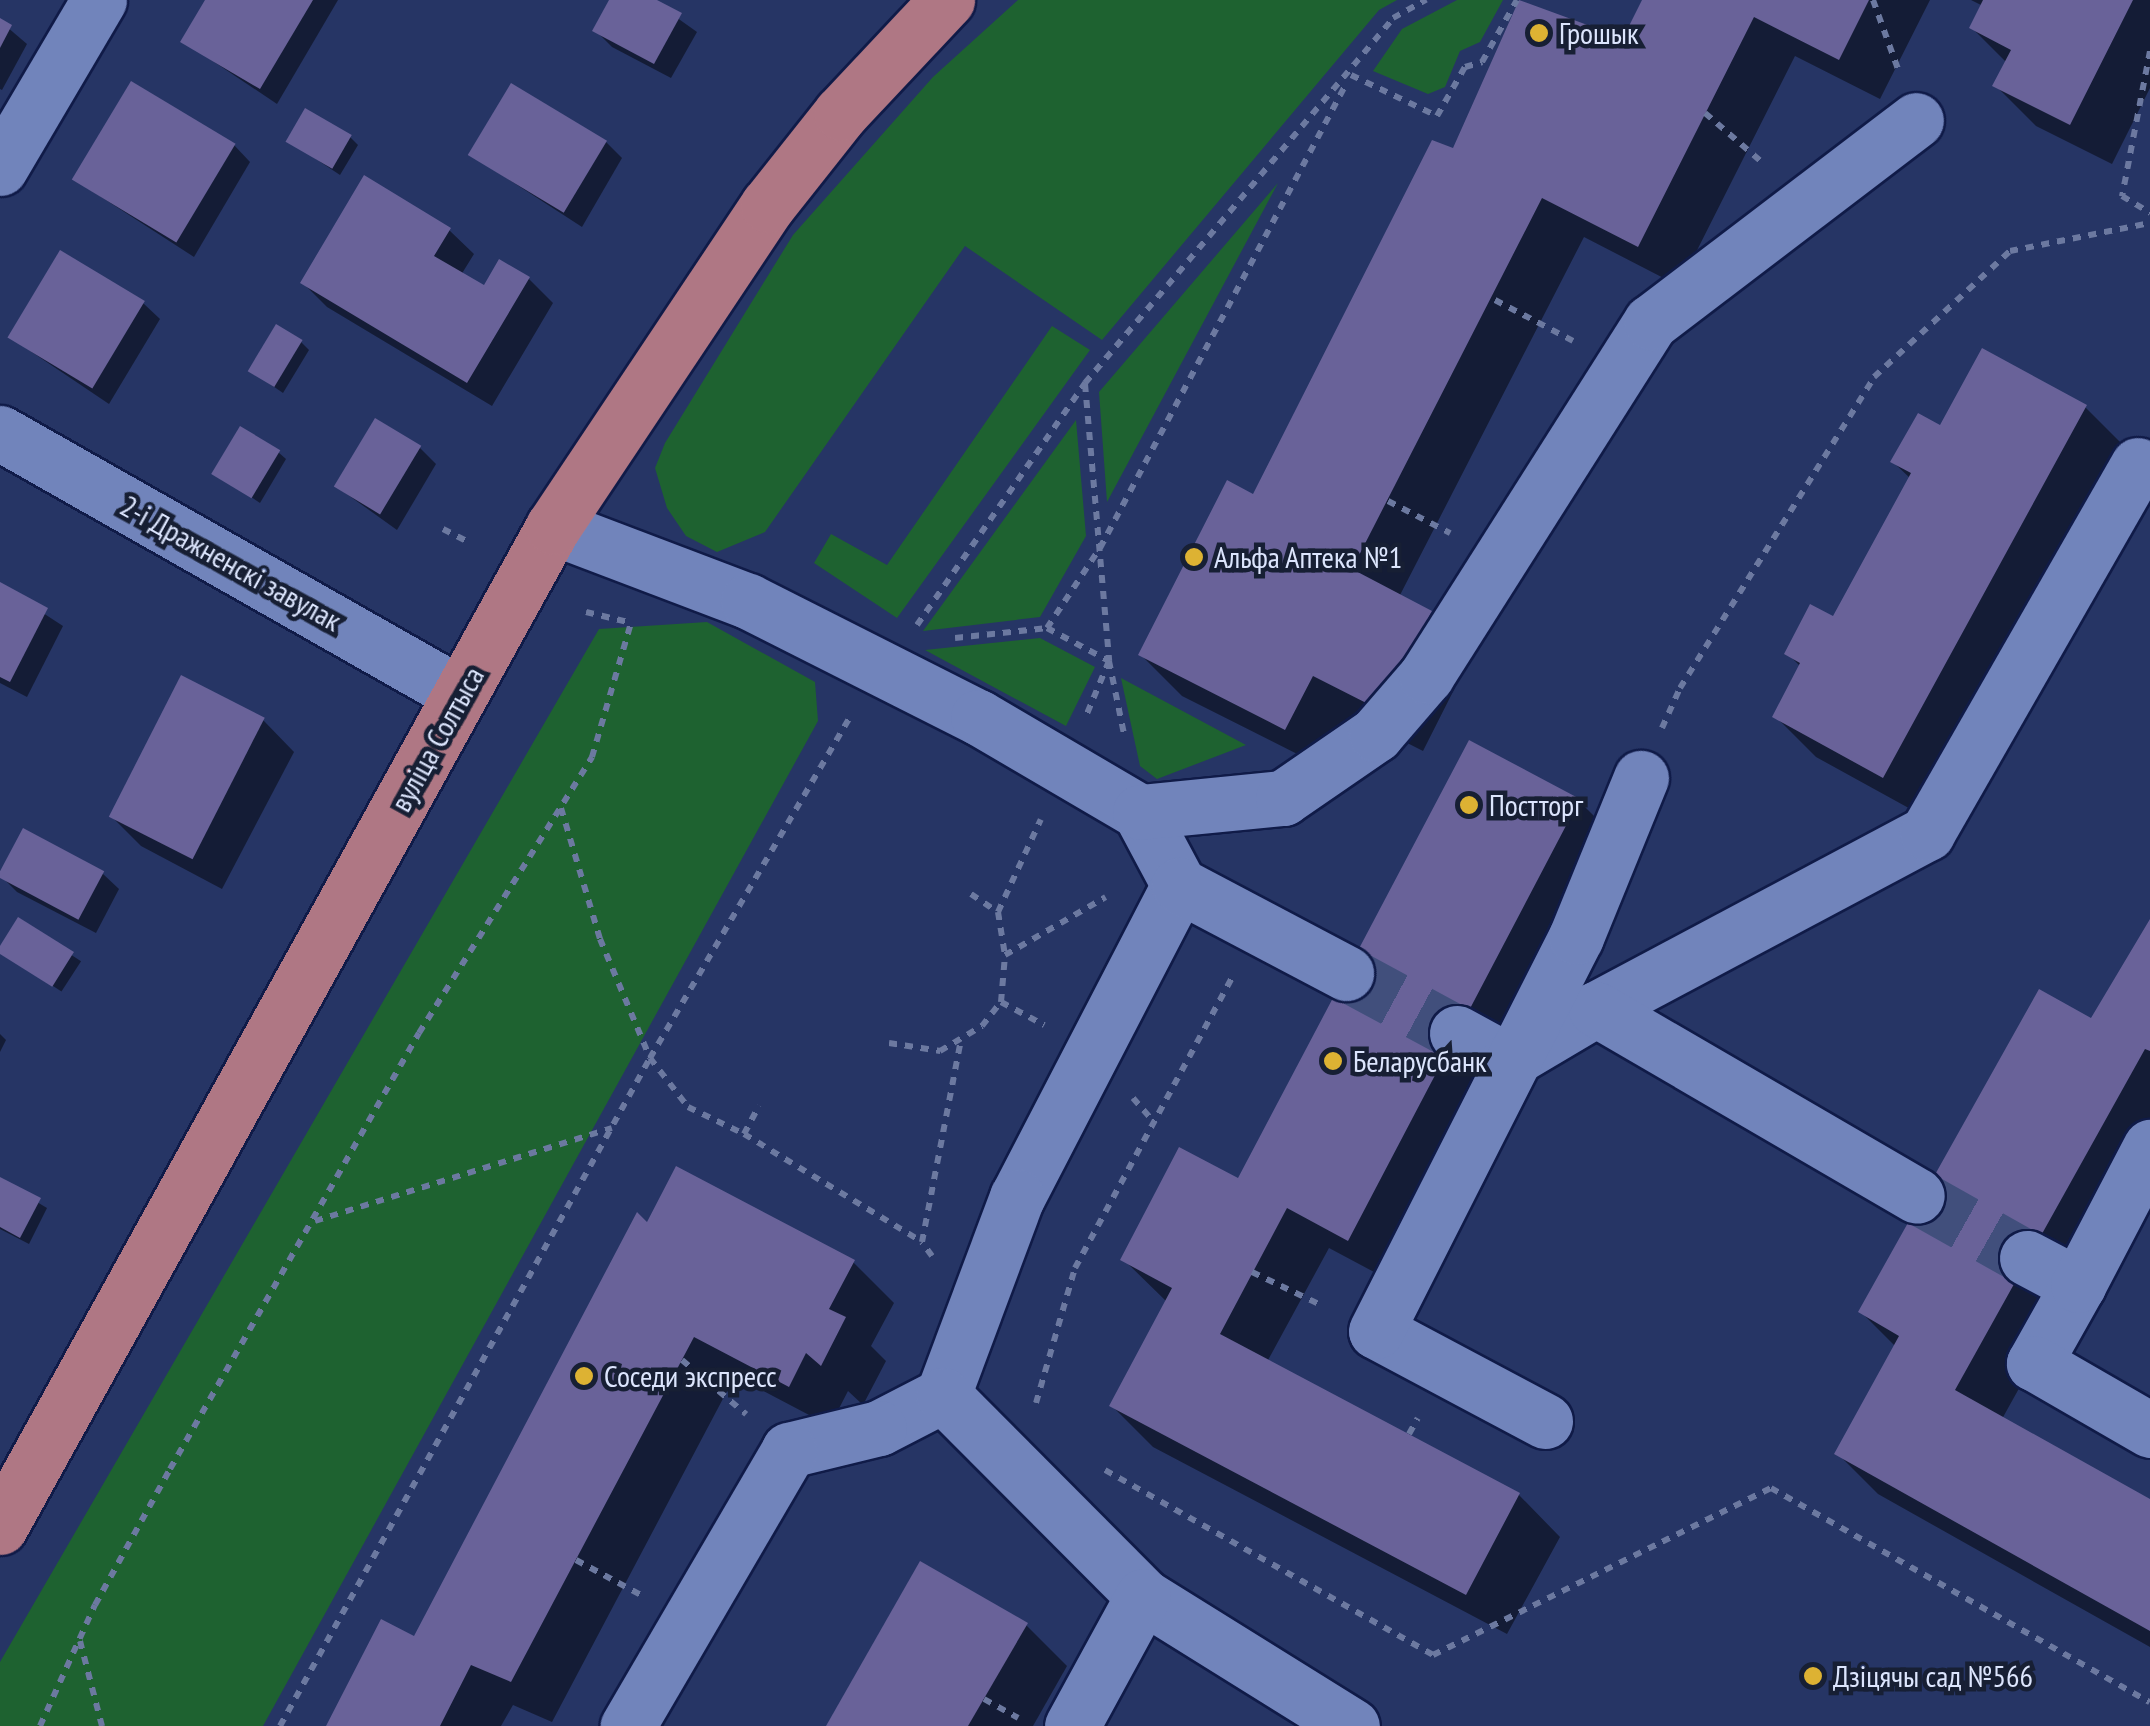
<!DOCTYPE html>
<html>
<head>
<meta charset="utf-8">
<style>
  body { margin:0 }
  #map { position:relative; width:2150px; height:1726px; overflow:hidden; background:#263565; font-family:"PT Sans Narrow",sans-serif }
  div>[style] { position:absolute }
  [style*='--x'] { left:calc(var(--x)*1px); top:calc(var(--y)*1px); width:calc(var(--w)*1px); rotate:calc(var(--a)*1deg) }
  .green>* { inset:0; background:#1e6230 }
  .shadow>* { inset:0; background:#0007; transform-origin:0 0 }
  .building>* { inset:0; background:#696299; transform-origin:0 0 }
  .minor-tunnel>* { height:55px; margin-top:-27.5px; transform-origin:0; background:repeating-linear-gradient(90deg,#414f7c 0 55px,transparent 0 83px) }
  .path>* { height:6px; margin-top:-3px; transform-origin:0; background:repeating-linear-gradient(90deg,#6c79a0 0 8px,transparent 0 16px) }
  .roads { filter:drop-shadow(2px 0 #101b48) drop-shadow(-2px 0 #101b48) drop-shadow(0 2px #101b48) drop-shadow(0 -2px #101b48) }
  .minor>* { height:55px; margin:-27.5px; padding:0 27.5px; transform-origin:27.5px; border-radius:27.5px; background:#7184bb }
  .major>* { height:55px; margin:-27.5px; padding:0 27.5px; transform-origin:27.5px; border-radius:27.5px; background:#af7784 }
  .dots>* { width:28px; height:28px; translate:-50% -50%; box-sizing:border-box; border:5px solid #171f34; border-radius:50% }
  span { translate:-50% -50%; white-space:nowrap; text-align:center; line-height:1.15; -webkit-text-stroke:9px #171f34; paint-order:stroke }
  .poi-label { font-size:30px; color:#dce5fd }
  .left { translate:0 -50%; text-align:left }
  .street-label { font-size:30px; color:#dce5fd }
</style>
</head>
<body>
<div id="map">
  <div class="green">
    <div style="clip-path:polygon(1018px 0,1397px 0,1379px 10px,1102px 340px,965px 246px,765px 532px,717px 552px,686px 536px,667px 508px,655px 468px,665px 443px,793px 235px,933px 77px)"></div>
    <div style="clip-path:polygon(1457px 0,1503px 0,1480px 42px,1460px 51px,1445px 87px,1428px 94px,1373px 71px,1402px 29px)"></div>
    <div style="clip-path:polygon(1278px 183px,1107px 502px,1099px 392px)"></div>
    <div style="clip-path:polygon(1052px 326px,1090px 350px,897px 618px,814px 563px,831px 534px,887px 565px)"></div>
    <div style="clip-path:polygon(1076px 420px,1086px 536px,1040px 617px,923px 631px)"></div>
    <div style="clip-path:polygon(707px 622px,815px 682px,818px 721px,263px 1726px,0 1726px,0 1662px,599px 629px)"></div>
    <div style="clip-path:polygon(1040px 638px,1095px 667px,1066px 726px,925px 650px)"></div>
    <div style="clip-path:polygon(1121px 678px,1246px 745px,1157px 779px,1140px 766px)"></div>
  </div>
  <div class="shadow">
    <div style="clip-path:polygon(208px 0,338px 0,277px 104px,183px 41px)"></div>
    <div style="clip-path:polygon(611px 0,652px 0,697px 32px,671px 78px,612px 47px,595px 30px)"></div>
    <div style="clip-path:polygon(1645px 0,1930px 0,1880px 99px,1795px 56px,1679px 286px,1584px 237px,1399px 597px,1431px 613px,1472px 654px,1423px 751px,1354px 716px,1327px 769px,1182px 696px,1141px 655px,1254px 497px,1454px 151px,1624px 41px)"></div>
    <div style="clip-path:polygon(1971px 0,2150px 0,2150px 88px,2112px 164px,2036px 126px,1995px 85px,2007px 63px,1972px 28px,1983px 6px)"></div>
    <div style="clip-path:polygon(0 21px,27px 44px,2px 90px,0 89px)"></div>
    <div style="clip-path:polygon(350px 137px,358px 145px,340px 175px,289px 141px)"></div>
    <div style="clip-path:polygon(606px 142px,622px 158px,582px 227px,471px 155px)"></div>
    <div style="clip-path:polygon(234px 145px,250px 162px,194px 257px,75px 180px)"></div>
    <div style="clip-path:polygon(449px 230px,474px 254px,461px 275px,485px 289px,529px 279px,553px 303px,492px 406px,327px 307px,303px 283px)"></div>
    <div style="clip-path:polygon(143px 303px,160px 319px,109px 404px,11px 338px)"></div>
    <div style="clip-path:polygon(301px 342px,309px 350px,283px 393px,251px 371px)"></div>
    <div style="clip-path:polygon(2085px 407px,2126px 448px,1925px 817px,1816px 757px,1775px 716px,1801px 667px,1787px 653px,1834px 620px,1911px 479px,1893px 462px,1941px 428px)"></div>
    <div style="clip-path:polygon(420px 448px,436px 464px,397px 530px,337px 487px)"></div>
    <div style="clip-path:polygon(278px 452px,286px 459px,260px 503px,216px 474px)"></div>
    <div style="clip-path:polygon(0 585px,63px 626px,27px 697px,0 683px)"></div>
    <div style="clip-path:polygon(263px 720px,294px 752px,222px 889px,141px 846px,110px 815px)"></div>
    <div style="clip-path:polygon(1579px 801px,1620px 842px,1389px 1280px,1329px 1248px,1267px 1362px,1519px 1495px,1560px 1537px,1507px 1634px,1153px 1447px,1112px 1406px,1167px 1302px,1124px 1260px,1239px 1181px)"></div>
    <div style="clip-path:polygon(24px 832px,102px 873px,119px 889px,96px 933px,17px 892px,1px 876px)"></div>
    <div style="left:19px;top:921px;width:74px;height:36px;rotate:33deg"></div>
    <div style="clip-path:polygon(2150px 924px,2150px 1153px,2002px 1419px,2150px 1502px,2150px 1647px,1878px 1494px,1837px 1453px,1896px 1347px,1861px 1312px,2092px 1021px)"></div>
    <div style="clip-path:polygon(0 1034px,6px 1040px,0 1052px)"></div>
    <div style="clip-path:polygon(0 1180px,47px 1208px,29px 1244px,0 1229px)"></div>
    <div style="clip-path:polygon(648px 1226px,853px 1262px,894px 1303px,871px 1346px,886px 1361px,863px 1405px,848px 1391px,830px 1426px,735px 1376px,552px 1722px,513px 1705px,501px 1726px,328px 1726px,415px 1639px)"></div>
    <div style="clip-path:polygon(1026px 1625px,1067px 1666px,1033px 1726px,829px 1726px)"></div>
  </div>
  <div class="building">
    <div style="clip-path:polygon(205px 0,313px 0,260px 89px,180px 42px)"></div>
    <div style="clip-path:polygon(609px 0,657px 0,682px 13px,654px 64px,592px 31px)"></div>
    <div style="clip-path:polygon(1519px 0,1623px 38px,1642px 0,1869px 0,1839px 60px,1754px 17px,1638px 247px,1542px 198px,1352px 569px,1432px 611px,1382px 711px,1313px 676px,1285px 730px,1138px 655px,1227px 480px,1253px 494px,1432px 140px,1453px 148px)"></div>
    <div style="clip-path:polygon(1983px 0,2133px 0,2070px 125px,1992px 86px,2011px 50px,1969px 28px)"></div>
    <div style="clip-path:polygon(0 18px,12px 25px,0 48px)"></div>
    <div style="left:131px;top:81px;width:122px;height:115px;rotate:31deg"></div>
    <div style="left:511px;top:83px;width:112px;height:84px;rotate:31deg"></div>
    <div style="left:305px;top:108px;width:54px;height:39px;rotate:30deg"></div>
    <div style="clip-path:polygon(364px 175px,451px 228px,434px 256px,484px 285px,499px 259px,530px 277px,467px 383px,300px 283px)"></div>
    <div style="left:60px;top:250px;width:99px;height:102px;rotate:31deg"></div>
    <div style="left:276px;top:324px;width:31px;height:55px;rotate:31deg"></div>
    <div style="clip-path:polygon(1982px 348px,2087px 405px,1883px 778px,1772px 717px,1800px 663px,1784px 654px,1810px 604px,1833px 616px,1911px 473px,1890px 462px,1918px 413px,1940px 425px)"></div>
    <div style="left:375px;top:418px;width:54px;height:80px;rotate:31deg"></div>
    <div style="left:240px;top:426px;width:47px;height:56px;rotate:31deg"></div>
    <div style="clip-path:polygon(0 582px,48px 608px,10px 682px,0 677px)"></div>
    <div style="left:181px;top:675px;width:94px;height:159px;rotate:27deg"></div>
    <div style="clip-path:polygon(1469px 740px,1580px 799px,1348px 1241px,1287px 1208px,1220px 1334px,1520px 1493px,1466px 1595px,1109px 1406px,1172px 1288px,1120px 1260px,1179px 1147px,1238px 1178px)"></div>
    <div style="left:23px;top:828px;width:92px;height:55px;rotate:28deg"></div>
    <div style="left:18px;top:917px;width:66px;height:41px;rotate:32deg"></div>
    <div style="clip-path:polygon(2150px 919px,2150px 1051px,2145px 1049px,1955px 1390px,2150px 1499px,2150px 1631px,1834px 1454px,1899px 1336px,1858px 1312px,2039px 989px,2091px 1018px)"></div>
    <div style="clip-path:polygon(676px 1166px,855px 1260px,829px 1309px,846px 1317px,821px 1366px,806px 1353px,789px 1387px,694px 1337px,511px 1682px,471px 1665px,440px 1726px,326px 1726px,381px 1619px,414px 1636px,637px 1212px,647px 1222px)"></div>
    <div style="clip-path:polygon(0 1177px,41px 1198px,20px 1238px,0 1227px)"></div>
    <div style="clip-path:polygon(920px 1561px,1028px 1623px,968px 1726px,826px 1726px)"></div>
  </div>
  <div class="minor-tunnel">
    <div style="--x:1346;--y:973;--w:126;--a:28.4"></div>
    <div style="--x:1917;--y:1196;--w:126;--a:29.4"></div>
  </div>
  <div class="path">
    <div style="--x:1873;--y:0;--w:73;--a:70.1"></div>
    <div style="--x:2150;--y:51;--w:148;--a:100.9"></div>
    <div style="--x:2122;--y:196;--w:33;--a:31"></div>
    <div style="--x:1351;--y:75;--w:95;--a:25.5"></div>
    <div style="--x:1437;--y:116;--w:56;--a:-60.3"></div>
    <div style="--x:1465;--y:67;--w:18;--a:-16"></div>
    <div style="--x:1482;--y:62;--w:71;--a:-60.6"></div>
    <div style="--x:1705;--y:113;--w:78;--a:40.8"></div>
    <div style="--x:1495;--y:300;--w:88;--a:27.7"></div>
    <div style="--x:1085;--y:384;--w:278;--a:85"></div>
    <div style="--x:1109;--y:661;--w:75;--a:78.4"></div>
    <div style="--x:1388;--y:501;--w:70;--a:27.3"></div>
    <div style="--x:443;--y:529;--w:28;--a:27"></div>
    <div style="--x:586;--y:612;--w:43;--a:13.4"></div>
    <div style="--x:917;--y:625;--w:295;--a:-55.2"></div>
    <div style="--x:1085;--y:383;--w:478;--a:-49.8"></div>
    <div style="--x:1393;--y:18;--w:38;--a:-29"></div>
    <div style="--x:1047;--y:628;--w:96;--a:-56.5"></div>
    <div style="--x:1100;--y:548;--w:523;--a:-62.06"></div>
    <div style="--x:955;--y:638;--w:93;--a:-6.2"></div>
    <div style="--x:1047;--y:628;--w:70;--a:28"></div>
    <div style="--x:1109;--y:661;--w:60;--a:112.7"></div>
    <div style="--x:1662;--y:728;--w:44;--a:-65.8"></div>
    <div style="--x:1680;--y:688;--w:367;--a:-58"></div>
    <div style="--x:1874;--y:377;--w:185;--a:-42.8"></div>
    <div style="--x:2010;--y:251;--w:143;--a:-11.3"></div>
    <div style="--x:561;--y:808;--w:137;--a:73.4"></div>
    <div style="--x:600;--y:939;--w:129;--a:67.2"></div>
    <div style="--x:650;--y:1058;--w:62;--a:52.2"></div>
    <div style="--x:688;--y:1107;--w:62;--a:25.7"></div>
    <div style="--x:744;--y:1134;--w:208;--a:31.2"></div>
    <div style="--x:971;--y:894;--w:32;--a:34"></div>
    <div style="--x:998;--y:912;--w:44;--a:80.8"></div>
    <div style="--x:998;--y:912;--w:102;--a:-65.2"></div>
    <div style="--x:1001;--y:1002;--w:49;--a:28.1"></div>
    <div style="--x:889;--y:1043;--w:52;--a:8.9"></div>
    <div style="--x:940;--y:1051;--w:49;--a:-30.8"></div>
    <div style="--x:982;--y:1026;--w:31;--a:-52"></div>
    <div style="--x:1001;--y:1002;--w:47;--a:-85.1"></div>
    <div style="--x:1005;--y:955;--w:116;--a:-29.9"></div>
    <div style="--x:1133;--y:1098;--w:32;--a:49"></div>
    <div style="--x:744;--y:1134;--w:32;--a:-62"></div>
    <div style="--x:315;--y:1221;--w:311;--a:-17.4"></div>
    <div style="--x:932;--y:1256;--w:17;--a:-126"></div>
    <div style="--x:922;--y:1242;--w:206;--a:-79.1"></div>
    <div style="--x:1252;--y:1272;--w:79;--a:25.6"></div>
    <div style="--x:682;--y:1360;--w:84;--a:40.2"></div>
    <div style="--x:1036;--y:1403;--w:141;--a:-73.9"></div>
    <div style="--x:1075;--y:1268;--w:332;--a:-61.6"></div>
    <div style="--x:1409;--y:1434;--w:18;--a:-61"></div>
    <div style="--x:1105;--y:1470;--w:377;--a:29.4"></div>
    <div style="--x:1433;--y:1655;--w:377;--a:-26.3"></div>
    <div style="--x:1771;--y:1488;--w:435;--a:29.5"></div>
    <div style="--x:576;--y:1560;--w:74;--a:28.3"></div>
    <div style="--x:80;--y:1641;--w:88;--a:75.5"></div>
    <div style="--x:984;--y:1699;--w:39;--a:29"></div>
    <div style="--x:40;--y:1726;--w:133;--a:-65.6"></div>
    <div style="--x:95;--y:1605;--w:155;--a:-61.1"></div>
    <div style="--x:170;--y:1469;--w:502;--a:-60.27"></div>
    <div style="--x:419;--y:1033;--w:326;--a:-57.9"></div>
    <div style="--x:592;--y:757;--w:140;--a:-73.8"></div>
    <div style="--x:280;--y:1726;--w:764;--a:-61.02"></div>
    <div style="--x:650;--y:1058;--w:395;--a:-59.6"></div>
  </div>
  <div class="roads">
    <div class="minor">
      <div style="--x:0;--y:168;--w:195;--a:-59.5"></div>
      <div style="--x:0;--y:433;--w:529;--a:29.57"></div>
      <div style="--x:553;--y:527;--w:209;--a:20.8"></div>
      <div style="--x:748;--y:601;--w:258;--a:26.8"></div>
      <div style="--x:978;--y:717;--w:188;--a:30.4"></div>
      <div style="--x:1140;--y:812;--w:83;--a:61.9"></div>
      <div style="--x:1179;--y:885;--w:352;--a:117.4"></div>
      <div style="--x:1017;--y:1197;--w:211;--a:110.5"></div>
      <div style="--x:943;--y:1395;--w:72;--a:152.7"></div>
      <div style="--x:879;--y:1428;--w:93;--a:166.3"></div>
      <div style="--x:789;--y:1450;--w:320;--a:120.3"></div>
      <div style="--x:1140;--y:812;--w:144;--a:-5.6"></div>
      <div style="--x:1283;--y:798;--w:113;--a:-34.5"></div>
      <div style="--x:1376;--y:734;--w:77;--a:-49.2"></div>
      <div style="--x:1426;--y:676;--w:419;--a:-57.6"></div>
      <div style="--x:1651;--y:322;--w:333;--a:-37.3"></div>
      <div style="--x:1179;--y:885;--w:189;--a:27.8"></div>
      <div style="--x:1596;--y:1009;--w:375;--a:-28"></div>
      <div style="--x:1927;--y:833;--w:424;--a:-60.2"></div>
      <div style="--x:1457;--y:1033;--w:58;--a:28.8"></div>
      <div style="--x:1508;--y:1061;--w:102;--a:-30.6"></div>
      <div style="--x:1596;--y:1009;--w:371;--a:30.2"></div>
      <div style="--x:2027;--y:1258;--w:58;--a:27.9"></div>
      <div style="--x:2078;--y:1285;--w:90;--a:119.4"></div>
      <div style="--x:2034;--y:1363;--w:134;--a:30"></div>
      <div style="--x:2078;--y:1285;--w:156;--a:-62.4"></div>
      <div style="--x:943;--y:1395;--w:284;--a:45.1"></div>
      <div style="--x:1143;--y:1596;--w:246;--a:31.9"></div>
      <div style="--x:1545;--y:1421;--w:191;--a:-152"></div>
      <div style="--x:1376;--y:1331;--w:442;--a:-63.1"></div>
      <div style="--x:1576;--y:937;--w:172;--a:-67.8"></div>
      <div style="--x:1072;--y:1726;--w:148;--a:-61.4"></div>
    </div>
    <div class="major">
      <div style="--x:0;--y:1527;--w:1143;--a:-61.06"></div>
      <div style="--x:553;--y:527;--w:387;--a:-56.3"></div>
      <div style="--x:768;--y:205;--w:117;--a:-51.6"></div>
      <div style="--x:841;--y:113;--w:155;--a:-46.8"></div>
    </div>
  </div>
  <div class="dots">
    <div style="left:1539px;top:33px;background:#ddb233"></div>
    <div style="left:1194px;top:557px;background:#ddb233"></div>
    <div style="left:1469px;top:805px;background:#ddb233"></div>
    <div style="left:1333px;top:1061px;background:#ddb233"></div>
    <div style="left:584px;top:1376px;background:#ddb233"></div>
    <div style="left:1813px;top:1676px;background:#ddb233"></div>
  </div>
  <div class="poi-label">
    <span class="left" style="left:1559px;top:33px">Грошык</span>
    <span class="left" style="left:1214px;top:557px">Альфа Аптека №1</span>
    <span class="left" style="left:1489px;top:805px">Постторг</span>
    <span class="left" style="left:1353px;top:1061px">Беларусбанк</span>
    <span class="left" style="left:604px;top:1376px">Соседи экспресс</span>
    <span class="left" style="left:1833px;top:1676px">Дзіцячы сад №566</span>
  </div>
  <div class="street-label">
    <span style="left:231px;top:563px;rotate:29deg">2-і Дражненскі завулак</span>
    <span style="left:437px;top:739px;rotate:-61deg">вуліца Солтыса</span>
  </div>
</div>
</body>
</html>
